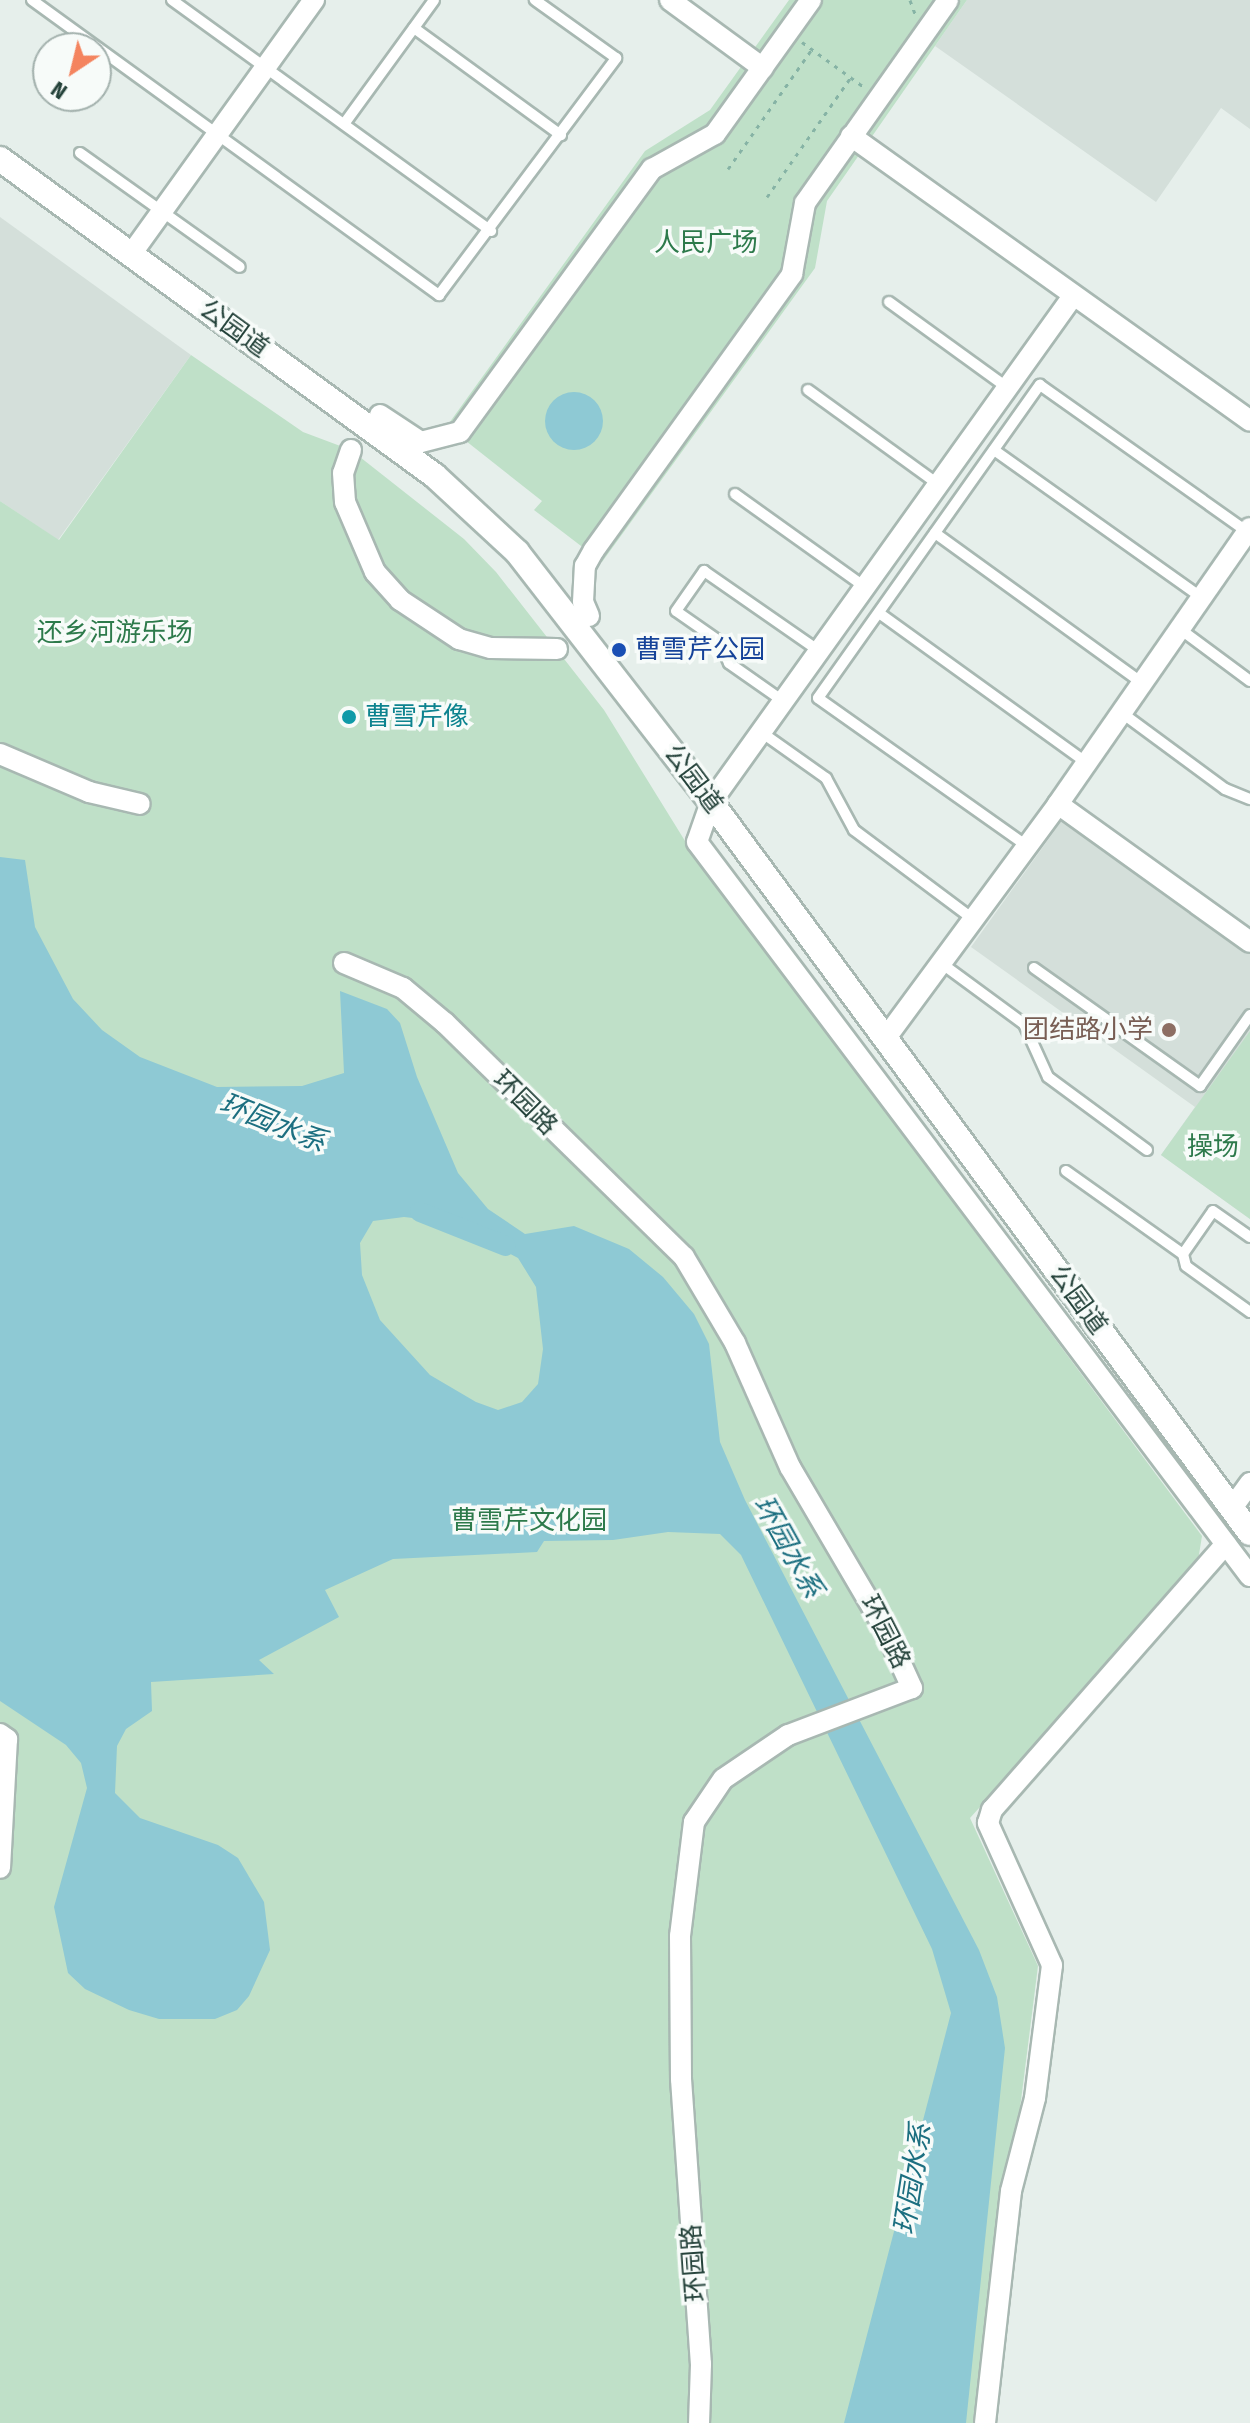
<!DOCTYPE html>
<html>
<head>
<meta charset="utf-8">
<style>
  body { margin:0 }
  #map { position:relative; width:1250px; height:2423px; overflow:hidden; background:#e6efeb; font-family:"Fira Sans Condensed","Noto Sans SC",sans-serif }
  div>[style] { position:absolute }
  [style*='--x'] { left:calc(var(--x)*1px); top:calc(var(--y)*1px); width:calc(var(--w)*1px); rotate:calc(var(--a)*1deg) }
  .built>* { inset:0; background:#d4dfda }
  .green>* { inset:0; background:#bfe0c8 }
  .water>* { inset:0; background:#8ec9d4 }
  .round { border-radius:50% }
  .canal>* { height:20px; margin:-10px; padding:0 10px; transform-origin:10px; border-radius:10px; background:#8ec9d4 }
  .path>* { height:3px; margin-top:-1.5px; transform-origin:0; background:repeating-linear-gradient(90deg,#86b3a5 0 4px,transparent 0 10px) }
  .roads { filter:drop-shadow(2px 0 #a8b8b2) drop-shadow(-2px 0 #a8b8b2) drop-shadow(0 2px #a8b8b2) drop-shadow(0 -2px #a8b8b2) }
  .lane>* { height:10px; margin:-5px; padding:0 5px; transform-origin:5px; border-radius:5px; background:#fff }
  .street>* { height:20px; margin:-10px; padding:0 10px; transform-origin:10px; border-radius:10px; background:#fff }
  .secondary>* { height:24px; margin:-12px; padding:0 12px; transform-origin:12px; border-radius:12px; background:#fff }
  .dots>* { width:22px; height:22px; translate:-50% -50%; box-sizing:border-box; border:4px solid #f7fbf9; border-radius:50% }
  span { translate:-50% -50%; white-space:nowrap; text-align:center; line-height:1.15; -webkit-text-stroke:7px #f7fbf9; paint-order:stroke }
  .park-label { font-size:26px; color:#2d7a4b }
  .street-label { font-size:26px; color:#24423a }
  .transit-label { font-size:26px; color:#164399 }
  .left { translate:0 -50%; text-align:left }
  .culture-label { font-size:26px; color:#0d838f }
  .education-label { font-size:26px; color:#785e54 }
  .right { translate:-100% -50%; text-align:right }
  .water-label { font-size:28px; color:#1c6f80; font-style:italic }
  .north { position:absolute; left:32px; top:32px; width:80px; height:80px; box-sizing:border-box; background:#f7fbf9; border:2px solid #a3b1ad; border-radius:50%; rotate:215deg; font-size:22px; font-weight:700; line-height:32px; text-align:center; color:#24423a }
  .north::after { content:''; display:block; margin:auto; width:28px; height:36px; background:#f4845f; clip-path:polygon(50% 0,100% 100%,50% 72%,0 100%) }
</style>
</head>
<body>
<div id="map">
  <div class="built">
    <div style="clip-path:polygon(967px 0,1250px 0,1250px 129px,1221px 108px,1156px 202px,935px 46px)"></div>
    <div style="clip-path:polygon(0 217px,191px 355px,58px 540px,0 501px)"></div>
    <div style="clip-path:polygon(1063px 819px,1250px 953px,1250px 1219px,1161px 1155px,1195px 1107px,971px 947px)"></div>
  </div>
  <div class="green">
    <div style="clip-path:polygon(789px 0,967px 0,827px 201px,815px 268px,602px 562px,534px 510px,542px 501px,447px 426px,645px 151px,710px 110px)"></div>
    <div style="clip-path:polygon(191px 355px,303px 432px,351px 450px,464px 539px,496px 572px,604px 710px,690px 849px,1202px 1536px,1197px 1567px,970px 1818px,1038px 1966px,1017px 2132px,999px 2206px,973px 2423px,0 2423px,0 501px,59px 540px)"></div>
    <div style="clip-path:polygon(1250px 1031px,1250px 1219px,1161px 1155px)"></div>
  </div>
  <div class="water">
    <div class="round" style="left:545px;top:392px;width:58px;height:58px"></div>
    <div style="clip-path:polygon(evenodd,0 857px,25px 860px,35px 927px,73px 999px,102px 1030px,140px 1057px,217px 1087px,302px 1086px,344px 1073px,340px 991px,387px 1009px,400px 1023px,417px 1077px,458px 1173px,488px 1209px,525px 1234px,574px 1226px,629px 1249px,663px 1277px,694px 1314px,709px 1344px,720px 1442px,745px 1500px,979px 1950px,997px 1997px,1005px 2048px,966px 2423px,844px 2423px,951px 2013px,932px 1949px,741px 1555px,720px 1534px,668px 1532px,613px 1540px,544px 1541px,537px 1552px,393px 1559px,325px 1590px,339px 1617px,259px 1660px,274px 1674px,151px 1682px,152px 1711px,126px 1729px,117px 1746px,115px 1793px,140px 1818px,218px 1845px,238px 1858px,264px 1902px,270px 1950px,249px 1996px,237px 2010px,215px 2019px,159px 2019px,129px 2010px,85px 1989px,68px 1973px,54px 1907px,87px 1788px,81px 1763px,66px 1745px,0 1701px,0 857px,404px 1217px,448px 1222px,518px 1258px,536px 1287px,543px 1349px,538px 1384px,522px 1402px,498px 1410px,476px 1402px,430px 1375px,380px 1320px,362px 1275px,360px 1243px,373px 1221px,404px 1217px)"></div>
  </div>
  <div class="canal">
    <div style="--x:420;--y:1212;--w:92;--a:21.6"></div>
  </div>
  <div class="path">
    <div style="--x:910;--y:0;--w:15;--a:70"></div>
    <div style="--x:802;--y:42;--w:77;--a:36"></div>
    <div style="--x:728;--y:169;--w:146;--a:-55"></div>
    <div style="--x:767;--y:197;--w:146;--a:-55"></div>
  </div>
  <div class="roads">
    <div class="lane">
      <div style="--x:32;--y:0;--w:503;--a:35.94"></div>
      <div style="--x:439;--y:295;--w:296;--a:-53.2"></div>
      <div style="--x:616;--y:58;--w:100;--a:-144.4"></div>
      <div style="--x:172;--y:0;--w:394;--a:35.9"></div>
      <div style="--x:414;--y:28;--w:182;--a:36.1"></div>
      <div style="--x:344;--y:124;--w:153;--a:-54"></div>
      <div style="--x:80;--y:153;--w:196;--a:35.5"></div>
      <div style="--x:889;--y:302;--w:147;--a:35.9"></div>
      <div style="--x:808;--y:390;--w:160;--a:35.9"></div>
      <div style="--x:994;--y:450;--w:255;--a:35.4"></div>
      <div style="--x:735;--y:494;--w:160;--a:35.6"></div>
      <div style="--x:935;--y:533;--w:256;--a:35.9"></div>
      <div style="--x:879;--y:613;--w:256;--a:35.8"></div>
      <div style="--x:1180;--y:629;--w:87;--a:36.6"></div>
      <div style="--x:783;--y:701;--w:66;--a:-144.9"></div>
      <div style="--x:729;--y:663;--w:24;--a:-114"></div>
      <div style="--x:719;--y:641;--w:52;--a:-145.1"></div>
      <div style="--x:676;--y:611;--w:49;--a:-55"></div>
      <div style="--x:704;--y:571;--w:140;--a:34.8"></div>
      <div style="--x:1122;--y:713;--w:128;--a:36.4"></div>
      <div style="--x:1225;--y:789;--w:27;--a:22"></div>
      <div style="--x:761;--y:732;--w:80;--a:35.3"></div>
      <div style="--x:826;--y:778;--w:59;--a:61.7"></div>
      <div style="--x:854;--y:830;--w:149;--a:36.8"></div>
      <div style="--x:1027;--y:846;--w:256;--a:-144.7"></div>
      <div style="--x:818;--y:698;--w:384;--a:-54.7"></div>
      <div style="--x:1040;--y:385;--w:255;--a:35.3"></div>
      <div style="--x:941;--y:963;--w:103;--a:36.3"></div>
      <div style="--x:1024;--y:1024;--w:58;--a:65.6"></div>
      <div style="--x:1048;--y:1077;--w:123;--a:36.4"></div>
      <div style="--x:1034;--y:968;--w:204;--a:35.4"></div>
      <div style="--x:1200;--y:1086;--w:87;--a:-54.8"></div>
      <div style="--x:1066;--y:1171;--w:143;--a:35.4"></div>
      <div style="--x:1183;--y:1254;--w:12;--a:76"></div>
      <div style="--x:1186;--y:1266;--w:79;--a:35.7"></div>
      <div style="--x:1183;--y:1254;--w:52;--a:-55.1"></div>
      <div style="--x:1213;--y:1211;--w:45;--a:35.1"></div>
    </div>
    <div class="street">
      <div style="--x:670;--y:0;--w:115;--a:36.2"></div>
      <div style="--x:851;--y:136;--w:490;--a:35.5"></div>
      <div style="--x:132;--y:253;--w:312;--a:-54.3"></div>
      <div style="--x:1073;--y:296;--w:622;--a:125.58"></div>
      <div style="--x:711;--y:802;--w:42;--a:109.3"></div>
      <div style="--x:697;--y:842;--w:919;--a:53.01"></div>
      <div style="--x:380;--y:415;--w:49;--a:33.4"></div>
      <div style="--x:421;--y:442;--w:40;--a:-14.4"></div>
      <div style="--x:460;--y:432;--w:326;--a:-53.9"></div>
      <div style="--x:652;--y:169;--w:72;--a:-29.1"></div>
      <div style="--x:715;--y:134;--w:165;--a:-54.4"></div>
      <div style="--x:351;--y:450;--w:24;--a:109"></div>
      <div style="--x:343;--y:473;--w:29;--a:86"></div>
      <div style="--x:345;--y:502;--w:76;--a:66.8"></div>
      <div style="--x:375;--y:572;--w:38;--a:48"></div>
      <div style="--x:400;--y:600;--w:71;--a:33.5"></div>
      <div style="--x:459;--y:639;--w:33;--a:16"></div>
      <div style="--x:491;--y:648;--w:66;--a:0.9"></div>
      <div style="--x:589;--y:616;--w:15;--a:-113"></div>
      <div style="--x:583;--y:602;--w:36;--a:-87"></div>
      <div style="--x:585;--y:566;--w:18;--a:-61"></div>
      <div style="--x:594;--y:550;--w:340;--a:-54.3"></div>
      <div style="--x:792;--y:274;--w:72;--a:-79.6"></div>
      <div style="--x:805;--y:203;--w:248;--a:-54.8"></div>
      <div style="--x:0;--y:754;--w:97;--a:23.1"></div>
      <div style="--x:89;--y:792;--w:52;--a:13.2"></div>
      <div style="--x:1058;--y:804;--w:236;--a:35.7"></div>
      <div style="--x:344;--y:963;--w:64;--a:23"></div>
      <div style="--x:403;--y:988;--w:55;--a:39.8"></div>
      <div style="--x:445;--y:1023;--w:334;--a:44.4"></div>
      <div style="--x:684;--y:1257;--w:100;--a:59.3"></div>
      <div style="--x:735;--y:1343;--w:136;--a:66.1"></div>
      <div style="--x:790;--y:1467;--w:188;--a:59.6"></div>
      <div style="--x:885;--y:1629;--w:65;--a:65.4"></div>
      <div style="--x:912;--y:1688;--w:133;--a:159.2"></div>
      <div style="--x:788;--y:1735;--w:78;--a:145.9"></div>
      <div style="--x:723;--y:1779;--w:52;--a:124"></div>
      <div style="--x:694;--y:1822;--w:115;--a:97"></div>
      <div style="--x:680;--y:1936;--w:143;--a:89.6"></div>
      <div style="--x:681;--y:2079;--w:286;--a:86"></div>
      <div style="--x:701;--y:2364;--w:59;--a:91.9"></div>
      <div style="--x:885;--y:1039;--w:292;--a:-53.6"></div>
      <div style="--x:1058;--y:804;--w:336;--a:-55.2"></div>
      <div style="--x:1232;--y:1508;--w:31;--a:-54"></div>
      <div style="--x:0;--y:1734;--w:9;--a:36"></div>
      <div style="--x:7;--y:1739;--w:129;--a:93.1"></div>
      <div style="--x:985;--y:2423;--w:233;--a:-83.6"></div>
      <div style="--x:1011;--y:2191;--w:96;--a:-75.5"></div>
      <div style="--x:1035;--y:2098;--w:134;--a:-82.7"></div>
      <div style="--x:1052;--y:1965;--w:156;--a:-114.3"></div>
      <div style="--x:988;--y:1823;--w:14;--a:-73"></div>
      <div style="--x:992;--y:1810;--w:354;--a:-48.7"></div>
    </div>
    <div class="secondary">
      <div style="--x:0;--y:159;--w:538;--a:36.08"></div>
      <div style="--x:435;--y:476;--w:112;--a:42.8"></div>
      <div style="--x:517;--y:552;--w:316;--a:52.2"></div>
      <div style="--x:711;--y:802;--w:908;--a:53.6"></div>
    </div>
  </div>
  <div class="dots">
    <div style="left:619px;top:650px;background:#1a4fb4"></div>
    <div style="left:349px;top:717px;background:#0f9aa8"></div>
    <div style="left:1169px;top:1030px;background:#8d6e63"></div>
  </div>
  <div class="park-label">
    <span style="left:706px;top:243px">人民广场</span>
    <span style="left:115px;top:633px">还乡河游乐场</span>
    <span style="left:1213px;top:1147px">操场</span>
    <span style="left:529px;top:1521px">曹雪芹文化园</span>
  </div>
  <div class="street-label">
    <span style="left:234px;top:329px;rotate:36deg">公园道</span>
    <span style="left:693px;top:779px;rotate:53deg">公园道</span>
    <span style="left:525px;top:1103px;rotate:45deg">环园路</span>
    <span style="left:1078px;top:1300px;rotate:54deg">公园道</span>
    <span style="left:885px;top:1632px;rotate:63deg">环园路</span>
    <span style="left:694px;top:2263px;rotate:-94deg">环园路</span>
  </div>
  <div class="transit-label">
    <span class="left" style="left:635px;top:650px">曹雪芹公园</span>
  </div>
  <div class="culture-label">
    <span class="left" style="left:365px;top:717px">曹雪芹像</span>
  </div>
  <div class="education-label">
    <span class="right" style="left:1153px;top:1030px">团结路小学</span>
  </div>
  <div class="water-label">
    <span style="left:273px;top:1123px;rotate:22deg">环园水系</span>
    <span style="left:788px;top:1547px;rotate:61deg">环园水系</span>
    <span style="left:913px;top:2179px;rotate:-81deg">环园水系</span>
  </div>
  <div class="north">N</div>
</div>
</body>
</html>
